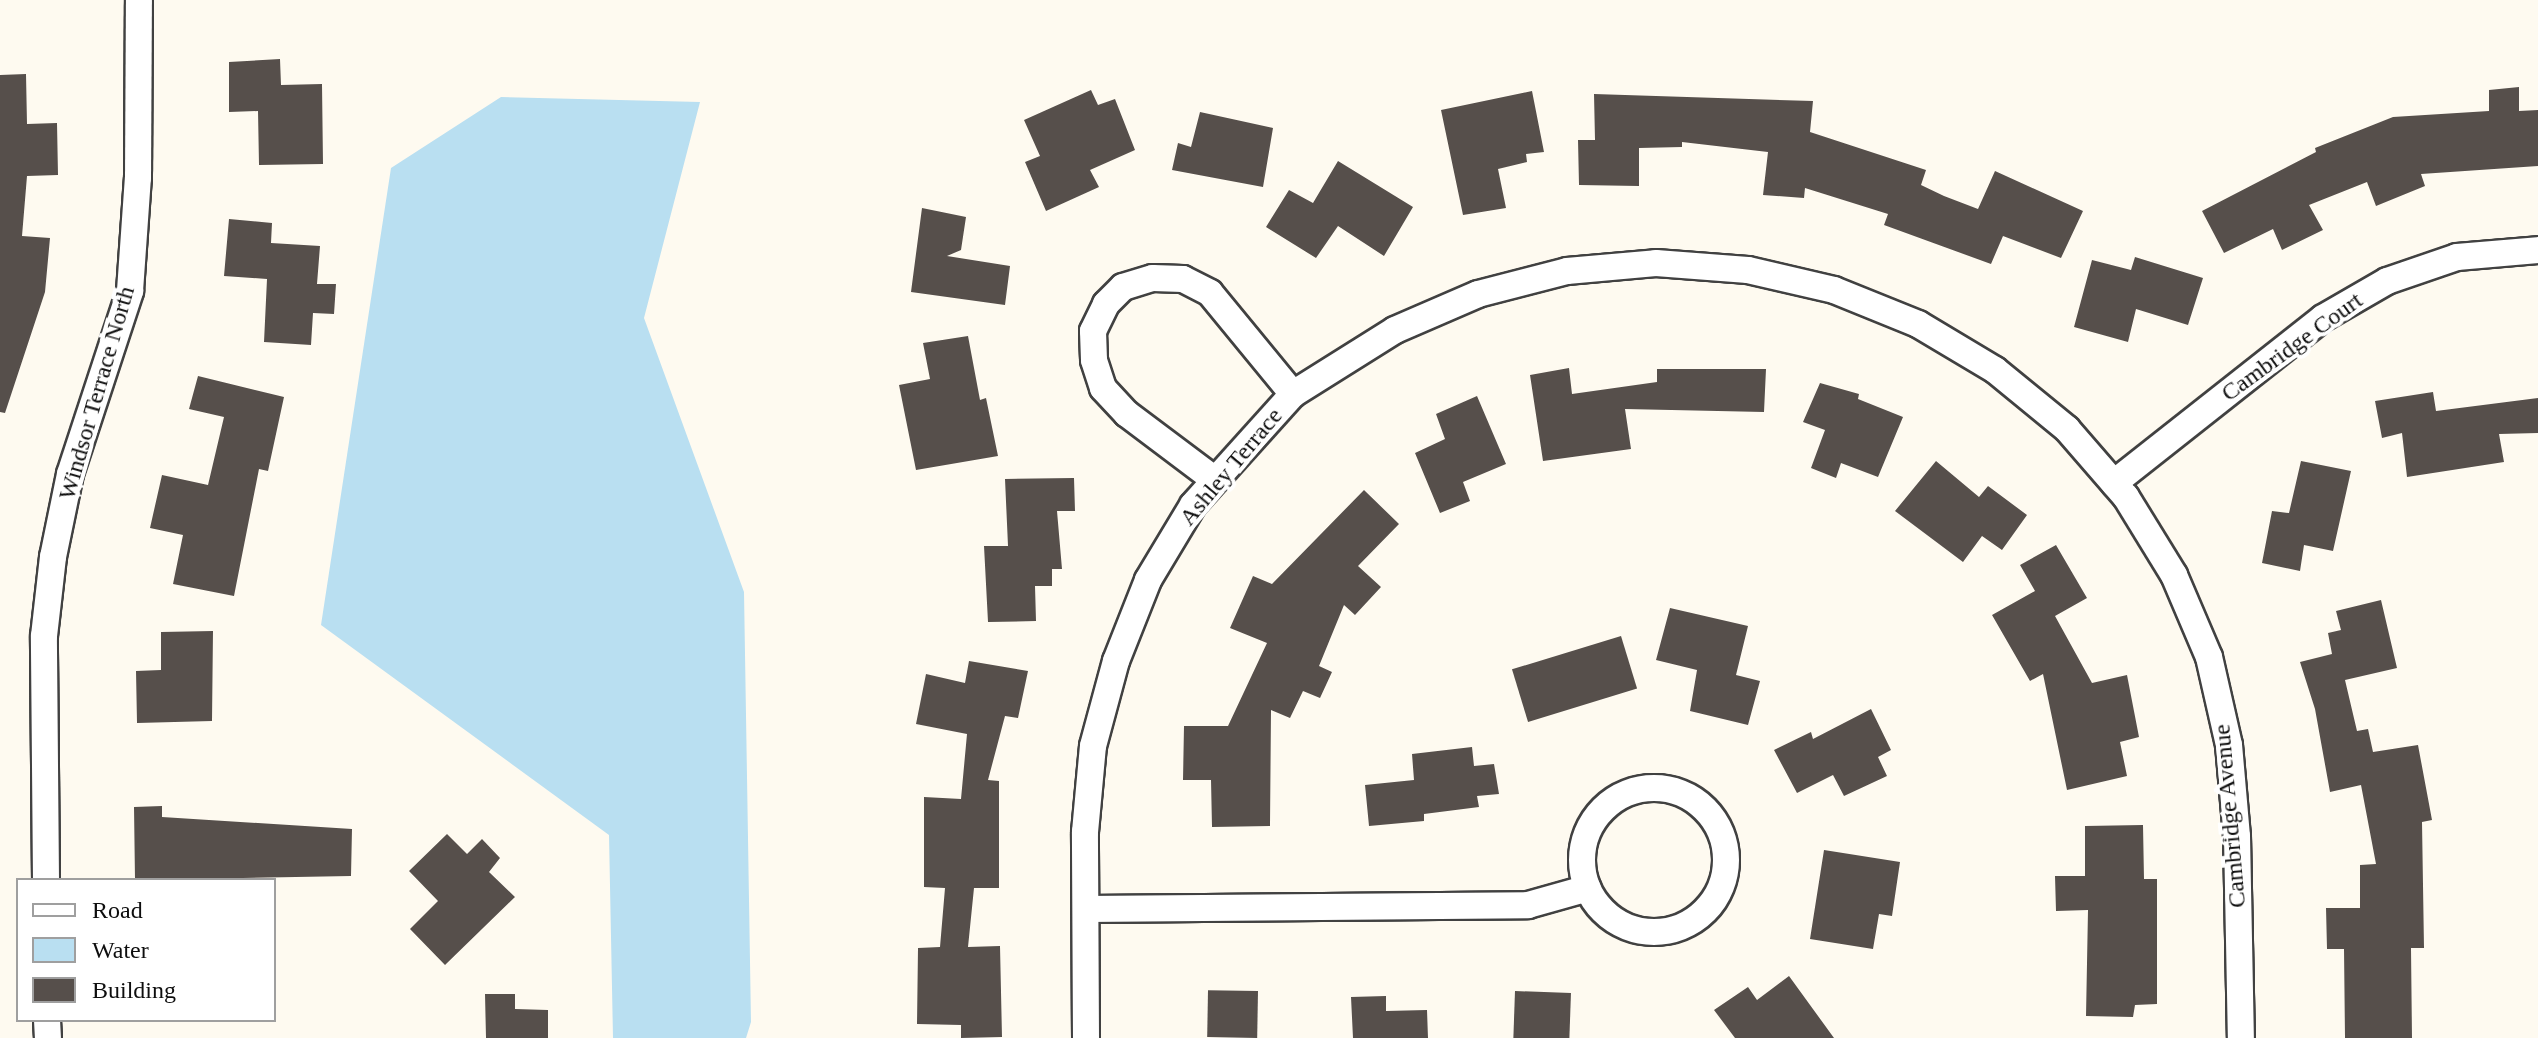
<!DOCTYPE html>
<html>
<head>
<meta charset="utf-8">
<style>
  body { margin:0 }
  #map { position:relative; width:2538px; height:1038px; overflow:hidden; background:#fefaf0; font-family:Georgia,serif }
  div>[style] { position:absolute }
  [style*='--x'] { left:calc(var(--x)*1px); top:calc(var(--y)*1px); width:calc(var(--w)*1px); rotate:calc(var(--a)*1deg) }
  .water>* { inset:0; background:#b9dff1 }
  .building>* { inset:0; background:#564f4b; transform-origin:0 0 }
  .roads { filter:drop-shadow(2px 0 #414141) drop-shadow(-2px 0 #414141) drop-shadow(0 2px #414141) drop-shadow(0 -2px #414141) }
  .street>* { height:26px; margin:-13px; padding:0 13px; transform-origin:13px; border-radius:13px; background:#fff }
  .street>.ring { margin:-13px; padding:0; box-sizing:content-box; background:none; border:26px solid #fff; border-radius:50% }
  span { translate:-50% -50%; white-space:nowrap; text-align:center; line-height:1.15; -webkit-text-stroke:8px #fff; paint-order:stroke }
  .street-label { font-size:24px; color:#0e0e0e }
  .legend { position:absolute; left:16px; top:878px; width:260px; height:144px; box-sizing:border-box; background:#fff; border:2px solid #9f9f9f; margin:0; padding:10px 14px; list-style:none; font-size:24px; color:#0e0e0e }
  .legend li { display:flex; align-items:center; gap:16px; height:40px }
  .legend b { width:40px; border:2px solid #9f9f9f }
</style>
</head>
<body>
<div id="map">
  <div class="water">
    <div style="clip-path:polygon(501px 97px,700px 102px,644px 318px,744px 592px,751px 1022px,746px 1038px,613px 1038px,609px 835px,321px 625px,391px 168px)"></div>
  </div>
  <div class="building">
    <div style="clip-path:polygon(280px 59px,281px 85px,322px 84px,323px 164px,259px 165px,258px 111px,229px 112px,229px 62px)"></div>
    <div style="clip-path:polygon(26px 74px,27px 124px,57px 123px,58px 175px,27px 176px,22px 236px,50px 238px,45px 292px,5px 413px,0 412px,0 75px)"></div>
    <div style="clip-path:polygon(2519px 87px,2519px 111px,2538px 110px,2538px 166px,2421px 174px,2425px 186px,2376px 206px,2367px 182px,2309px 205px,2323px 230px,2282px 250px,2273px 229px,2224px 253px,2202px 211px,2316px 152px,2315px 148px,2393px 117px,2489px 111px,2489px 90px)"></div>
    <div style="clip-path:polygon(1091px 90px,1098px 105px,1115px 99px,1135px 150px,1090px 170px,1099px 187px,1046px 211px,1025px 162px,1040px 156px,1024px 120px)"></div>
    <div style="clip-path:polygon(1532px 91px,1544px 152px,1526px 154px,1527px 162px,1498px 169px,1506px 208px,1463px 215px,1441px 110px)"></div>
    <div style="clip-path:polygon(1594px 94px,1813px 101px,1810px 132px,1926px 170px,1921px 185px,1944px 196px,1978px 209px,1995px 171px,2083px 211px,2061px 258px,2003px 236px,1991px 264px,1884px 225px,1888px 214px,1805px 188px,1804px 198px,1763px 195px,1768px 152px,1682px 142px,1682px 147px,1639px 148px,1639px 186px,1579px 185px,1578px 140px,1595px 140px)"></div>
    <div style="clip-path:polygon(1200px 112px,1273px 128px,1263px 187px,1172px 170px,1178px 143px,1191px 147px)"></div>
    <div style="clip-path:polygon(1338px 161px,1413px 207px,1384px 256px,1338px 226px,1316px 258px,1266px 227px,1289px 190px,1313px 203px)"></div>
    <div style="clip-path:polygon(922px 208px,966px 217px,961px 250px,947px 256px,1010px 266px,1005px 305px,911px 292px)"></div>
    <div style="clip-path:polygon(229px 219px,272px 223px,271px 243px,320px 246px,317px 284px,336px 284px,334px 314px,313px 313px,311px 345px,264px 342px,267px 279px,224px 276px)"></div>
    <div style="clip-path:polygon(2135px 257px,2203px 278px,2188px 325px,2136px 309px,2128px 342px,2074px 327px,2092px 260px,2131px 270px)"></div>
    <div style="clip-path:polygon(968px 336px,980px 400px,986px 398px,998px 456px,916px 470px,899px 385px,930px 379px,923px 343px)"></div>
    <div style="clip-path:polygon(1569px 368px,1572px 394px,1657px 382px,1657px 369px,1766px 369px,1764px 412px,1625px 409px,1631px 449px,1543px 461px,1530px 375px)"></div>
    <div style="clip-path:polygon(198px 376px,284px 397px,268px 471px,259px 469px,234px 596px,173px 584px,183px 535px,150px 528px,162px 475px,208px 485px,224px 417px,189px 409px)"></div>
    <div style="clip-path:polygon(1820px 383px,1859px 394px,1858px 399px,1903px 417px,1878px 477px,1841px 463px,1836px 478px,1811px 468px,1825px 430px,1803px 422px)"></div>
    <div style="clip-path:polygon(2433px 392px,2436px 411px,2538px 398px,2538px 433px,2499px 434px,2504px 462px,2407px 477px,2402px 433px,2382px 438px,2375px 401px)"></div>
    <div style="clip-path:polygon(1477px 396px,1506px 464px,1463px 482px,1470px 501px,1440px 513px,1415px 453px,1445px 439px,1436px 414px)"></div>
    <div style="clip-path:polygon(1936px 461px,1979px 497px,1988px 486px,2027px 515px,2002px 550px,1982px 536px,1963px 562px,1895px 511px)"></div>
    <div style="clip-path:polygon(2301px 461px,2351px 471px,2333px 551px,2304px 545px,2300px 571px,2262px 563px,2272px 511px,2289px 513px)"></div>
    <div style="clip-path:polygon(1074px 478px,1075px 511px,1057px 511px,1062px 569px,1052px 569px,1052px 586px,1035px 586px,1036px 621px,988px 622px,984px 546px,1008px 546px,1005px 479px)"></div>
    <div style="clip-path:polygon(1364px 490px,1399px 524px,1358px 566px,1381px 587px,1355px 615px,1344px 605px,1319px 666px,1332px 672px,1320px 698px,1303px 691px,1290px 718px,1271px 710px,1270px 826px,1212px 827px,1211px 780px,1183px 780px,1184px 726px,1228px 726px,1267px 643px,1230px 628px,1253px 576px,1272px 584px)"></div>
    <div style="clip-path:polygon(2056px 545px,2087px 598px,2055px 616px,2092px 683px,2127px 675px,2139px 737px,2120px 742px,2127px 776px,2067px 790px,2043px 674px,2030px 681px,1992px 615px,2035px 591px,2020px 565px)"></div>
    <div style="clip-path:polygon(2381px 600px,2397px 668px,2345px 680px,2357px 731px,2368px 729px,2373px 752px,2418px 745px,2432px 820px,2422px 822px,2424px 948px,2411px 948px,2412px 1038px,2345px 1038px,2344px 949px,2327px 949px,2326px 908px,2360px 908px,2360px 865px,2376px 864px,2361px 785px,2330px 792px,2315px 709px,2300px 662px,2332px 654px,2328px 633px,2341px 630px,2336px 611px)"></div>
    <div style="clip-path:polygon(1670px 608px,1748px 626px,1736px 675px,1760px 681px,1748px 725px,1690px 711px,1697px 670px,1656px 660px)"></div>
    <div style="clip-path:polygon(213px 631px,212px 721px,137px 723px,136px 671px,161px 670px,161px 632px)"></div>
    <div style="left:1621px;top:636px;width:55px;height:114px;rotate:73deg"></div>
    <div style="clip-path:polygon(969px 661px,1028px 671px,1018px 718px,1005px 716px,988px 780px,999px 781px,999px 888px,974px 888px,968px 947px,1000px 946px,1002px 1037px,961px 1038px,961px 1025px,917px 1024px,918px 948px,940px 947px,945px 888px,924px 887px,924px 797px,961px 799px,967px 734px,916px 724px,926px 674px,965px 683px)"></div>
    <div style="clip-path:polygon(1871px 709px,1891px 750px,1878px 757px,1887px 776px,1844px 796px,1833px 775px,1797px 793px,1774px 750px,1811px 732px,1813px 739px)"></div>
    <div style="clip-path:polygon(1472px 747px,1474px 766px,1494px 764px,1499px 794px,1477px 796px,1479px 807px,1424px 814px,1424px 821px,1369px 826px,1365px 785px,1414px 780px,1412px 754px)"></div>
    <div style="clip-path:polygon(162px 806px,162px 817px,352px 829px,351px 876px,135px 880px,134px 807px)"></div>
    <div style="clip-path:polygon(2143px 825px,2144px 879px,2157px 879px,2157px 1004px,2135px 1005px,2133px 1017px,2086px 1016px,2088px 910px,2056px 911px,2055px 876px,2085px 876px,2085px 826px)"></div>
    <div style="clip-path:polygon(447px 834px,467px 854px,482px 839px,500px 858px,489px 872px,515px 897px,445px 965px,410px 929px,438px 901px,409px 871px)"></div>
    <div style="clip-path:polygon(1824px 850px,1900px 862px,1892px 916px,1879px 914px,1873px 949px,1810px 939px)"></div>
    <div style="clip-path:polygon(1789px 976px,1834px 1038px,1735px 1038px,1714px 1010px,1748px 987px,1757px 1000px)"></div>
    <div style="left:1258px;top:991px;width:47px;height:50px;rotate:91deg"></div>
    <div style="left:1515px;top:991px;width:56px;height:47px;rotate:2deg"></div>
    <div style="clip-path:polygon(485px 994px,515px 994px,515px 1009px,548px 1010px,548px 1038px,486px 1038px)"></div>
    <div style="clip-path:polygon(1386px 996px,1386px 1011px,1427px 1010px,1428px 1038px,1353px 1038px,1351px 997px)"></div>
  </div>
  <div class="roads">
    <div class="street">
      <div style="--x:1215;--y:480;--w:110;--a:-143.1"></div>
      <div style="--x:1127;--y:414;--w:35;--a:-133"></div>
      <div style="--x:1103;--y:388;--w:29;--a:-108"></div>
      <div style="--x:1094;--y:360;--w:29;--a:-92"></div>
      <div style="--x:1093;--y:331;--w:30;--a:-64"></div>
      <div style="--x:1106;--y:304;--w:24;--a:-45"></div>
      <div style="--x:1123;--y:287;--w:31;--a:-17"></div>
      <div style="--x:1153;--y:278;--w:30;--a:2"></div>
      <div style="--x:1183;--y:279;--w:30;--a:27"></div>
      <div style="--x:1210;--y:293;--w:131;--a:50.6"></div>
      <div style="--x:2114;--y:483;--w:266;--a:-38.3"></div>
      <div style="--x:2323;--y:318;--w:74;--a:-30"></div>
      <div style="--x:2387;--y:281;--w:74;--a:-18.9"></div>
      <div style="--x:2457;--y:257;--w:81;--a:-4.9"></div>
      <div class="ring" style="left:1582px;top:788px;width:118px;height:118px"></div>
      <div style="--x:46;--y:880;--w:244;--a:-90.5"></div>
      <div style="--x:44;--y:636;--w:80;--a:-83.5"></div>
      <div style="--x:53;--y:557;--w:85;--a:-78.4"></div>
      <div style="--x:70;--y:474;--w:193;--a:-71.8"></div>
      <div style="--x:130;--y:291;--w:113;--a:-86"></div>
      <div style="--x:138;--y:178;--w:178;--a:-89.7"></div>
      <div style="--x:1086;--y:909;--w:442;--a:-0.5"></div>
      <div style="--x:1528;--y:905;--w:62;--a:-15.8"></div>
      <div style="--x:47;--y:1020;--w:18;--a:87"></div>
      <div style="--x:1086;--y:1038;--w:206;--a:-90.3"></div>
      <div style="--x:1085;--y:832;--w:86;--a:-84.7"></div>
      <div style="--x:1093;--y:746;--w:88;--a:-74.9"></div>
      <div style="--x:1116;--y:661;--w:87;--a:-68.4"></div>
      <div style="--x:1148;--y:580;--w:87;--a:-59"></div>
      <div style="--x:1193;--y:505;--w:149;--a:-48"></div>
      <div style="--x:1293;--y:394;--w:120;--a:-32.1"></div>
      <div style="--x:1395;--y:330;--w:90;--a:-23.4"></div>
      <div style="--x:1478;--y:294;--w:92;--a:-14.5"></div>
      <div style="--x:1567;--y:271;--w:89;--a:-5.1"></div>
      <div style="--x:1656;--y:263;--w:92;--a:4.4"></div>
      <div style="--x:1748;--y:270;--w:88;--a:13.1"></div>
      <div style="--x:1834;--y:290;--w:91;--a:22"></div>
      <div style="--x:1918;--y:324;--w:90;--a:30.9"></div>
      <div style="--x:1995;--y:370;--w:93;--a:39.3"></div>
      <div style="--x:2067;--y:429;--w:90;--a:49.1"></div>
      <div style="--x:2126;--y:497;--w:92;--a:58.4"></div>
      <div style="--x:2174;--y:575;--w:89;--a:66.9"></div>
      <div style="--x:2209;--y:657;--w:90;--a:77.2"></div>
      <div style="--x:2229;--y:745;--w:91;--a:85"></div>
      <div style="--x:2237;--y:836;--w:202;--a:88.9"></div>
    </div>
  </div>
  <div class="street-label">
    <span style="left:2292px;top:347px;rotate:-36deg">Cambridge Court</span>
    <span style="left:97px;top:393px;rotate:-74deg">Windsor Terrace North</span>
    <span style="left:1231px;top:467px;rotate:-50deg">Ashley Terrace</span>
    <span style="left:2230px;top:816px;rotate:-95deg">Cambridge Avenue</span>
  </div>
  <ul class="legend">
  <li><b style="height:10px;background:#fff"></b>Road</li>
  <li><b style="height:22px;background:#b9dff1"></b>Water</li>
  <li><b style="height:22px;background:#564f4b"></b>Building</li>
  </ul>
</div>
</body>
</html>
